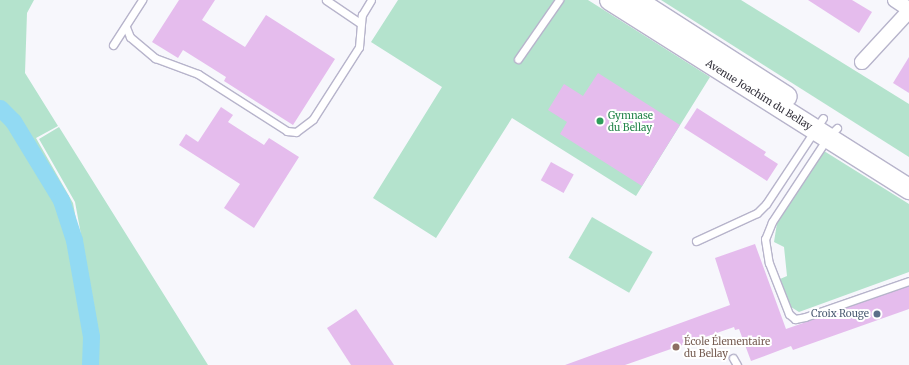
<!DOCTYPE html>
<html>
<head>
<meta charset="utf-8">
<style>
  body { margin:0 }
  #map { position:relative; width:909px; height:365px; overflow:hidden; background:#f7f7fc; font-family:Merriweather,serif }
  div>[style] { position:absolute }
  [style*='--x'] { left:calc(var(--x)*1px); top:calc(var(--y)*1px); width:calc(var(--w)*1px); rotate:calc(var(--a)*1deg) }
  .green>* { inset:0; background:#b4e3cd; transform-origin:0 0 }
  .canal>* { height:17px; margin:-8.5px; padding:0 8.5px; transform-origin:8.5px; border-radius:8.5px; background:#92daf3 }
  .building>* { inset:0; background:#e5bced; transform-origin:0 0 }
  .roads { filter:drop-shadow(1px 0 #b7b4cb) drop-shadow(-1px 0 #b7b4cb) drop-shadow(0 1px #b7b4cb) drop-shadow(0 -1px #b7b4cb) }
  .lane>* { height:7px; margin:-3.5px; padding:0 3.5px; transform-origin:3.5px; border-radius:3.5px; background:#fff }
  .street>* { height:14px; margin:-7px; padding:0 7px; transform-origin:7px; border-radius:7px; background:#fff }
  .secondary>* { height:20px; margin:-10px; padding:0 10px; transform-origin:10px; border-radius:10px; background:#fff }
  .dots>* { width:11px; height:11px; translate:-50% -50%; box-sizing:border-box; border:2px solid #fff; border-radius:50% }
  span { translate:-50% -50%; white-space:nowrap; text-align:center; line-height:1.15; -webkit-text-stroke:4px #fff; paint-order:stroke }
  .street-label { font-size:10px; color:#34323c }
  .leisure-label { font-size:10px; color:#27864d }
  .left { translate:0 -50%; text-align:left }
  .service-label { font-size:10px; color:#4e5e75 }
  .right { translate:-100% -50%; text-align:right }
  .education-label { font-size:10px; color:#785e54 }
</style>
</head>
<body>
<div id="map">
  <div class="green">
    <div style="clip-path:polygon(0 0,34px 0,27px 13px,25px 73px,58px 126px,36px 138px,73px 203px,92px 305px,92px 365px,0 365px)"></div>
    <div style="clip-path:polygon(398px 0,588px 0,710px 77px,636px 196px,512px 118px,436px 238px,373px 198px,442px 87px,371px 42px)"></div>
    <div style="clip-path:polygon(661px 0,741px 0,909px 104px,909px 157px)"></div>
    <div style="clip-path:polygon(59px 127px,208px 365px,94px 365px,94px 305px,75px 202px,39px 139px)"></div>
    <div style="clip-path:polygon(824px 151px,909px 204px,909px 272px,799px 312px,791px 307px,780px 279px,787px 276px,784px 247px,774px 242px,777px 223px)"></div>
    <div style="left:592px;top:217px;width:70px;height:47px;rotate:30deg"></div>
  </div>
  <div class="canal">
    <div style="--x:0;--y:108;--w:18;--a:45"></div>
    <div style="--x:13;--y:121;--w:92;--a:58.7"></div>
    <div style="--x:61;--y:200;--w:42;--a:72"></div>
    <div style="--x:74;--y:240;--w:97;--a:80"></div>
    <div style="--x:91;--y:336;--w:29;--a:92"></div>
  </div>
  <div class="building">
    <div style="clip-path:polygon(179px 0,215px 0,202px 20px,245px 47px,266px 15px,335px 59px,293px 125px,224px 81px,226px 77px,183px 50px,178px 58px,152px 42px)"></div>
    <div style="clip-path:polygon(808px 0,852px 0,872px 12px,859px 33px)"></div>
    <div style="clip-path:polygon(909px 57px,909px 93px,893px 83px)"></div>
    <div style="clip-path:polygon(598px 73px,680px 125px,642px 186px,560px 134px,567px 122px,548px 110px,564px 84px,583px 96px)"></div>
    <div style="clip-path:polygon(221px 107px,233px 115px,228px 122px,264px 145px,269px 138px,299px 157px,254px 228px,224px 208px,240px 184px,179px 145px,186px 134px,198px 142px)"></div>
    <div style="clip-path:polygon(697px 108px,766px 152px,764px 155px,778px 164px,767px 181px,684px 128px)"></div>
    <div style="left:551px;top:162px;width:26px;height:21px;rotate:29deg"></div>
    <div style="clip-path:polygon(755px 244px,786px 329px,909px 286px,909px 309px,793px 350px,791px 346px,751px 361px,739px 329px,735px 330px,734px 327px,625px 365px,565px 365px,730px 305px,715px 258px)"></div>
    <div style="clip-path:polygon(356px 309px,394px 365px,351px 365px,327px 328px)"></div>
  </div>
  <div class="roads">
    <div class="lane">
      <div style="--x:326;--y:0;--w:41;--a:34.1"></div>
      <div style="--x:126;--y:27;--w:11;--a:68"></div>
      <div style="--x:130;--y:37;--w:33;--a:40"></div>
      <div style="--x:155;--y:58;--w:46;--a:20.4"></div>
      <div style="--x:198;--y:74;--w:106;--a:32.6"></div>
      <div style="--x:287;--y:131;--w:9;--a:6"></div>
      <div style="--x:296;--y:132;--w:21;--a:-37"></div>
      <div style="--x:313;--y:119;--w:85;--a:-57.4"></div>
      <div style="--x:359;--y:47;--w:32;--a:-85"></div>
      <div style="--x:362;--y:15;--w:17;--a:-59"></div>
      <div style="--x:113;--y:45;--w:54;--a:-57.2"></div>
      <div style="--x:518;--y:59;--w:72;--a:-55.2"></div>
      <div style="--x:837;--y:128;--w:13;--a:135"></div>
      <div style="--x:828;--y:137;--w:102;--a:123.4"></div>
      <div style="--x:772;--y:222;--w:18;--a:112"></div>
      <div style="--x:765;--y:239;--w:24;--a:81"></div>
      <div style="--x:769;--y:263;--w:55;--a:68.6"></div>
      <div style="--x:789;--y:314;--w:8;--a:40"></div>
      <div style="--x:795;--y:319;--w:10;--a:-11"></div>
      <div style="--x:805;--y:317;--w:110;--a:-19.1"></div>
      <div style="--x:696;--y:241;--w:67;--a:-24.7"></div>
      <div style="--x:757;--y:213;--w:13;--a:-45"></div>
      <div style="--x:766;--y:204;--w:103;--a:-56.5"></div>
      <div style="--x:733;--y:358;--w:8;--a:60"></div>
    </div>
    <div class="street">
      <div style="--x:895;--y:0;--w:17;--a:33"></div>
      <div style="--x:862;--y:62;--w:69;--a:-47.3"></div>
    </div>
    <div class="secondary">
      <div style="--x:610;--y:0;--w:354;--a:32.3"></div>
      <div style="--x:636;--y:0;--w:179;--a:32.7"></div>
    </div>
  </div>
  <div class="dots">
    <div style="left:600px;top:121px;background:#2e9e5b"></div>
    <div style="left:877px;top:314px;background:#5c6f8a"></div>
    <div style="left:676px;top:347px;background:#8d6e63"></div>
  </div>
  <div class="street-label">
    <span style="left:759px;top:95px;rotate:32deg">Avenue Joachim du Bellay</span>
  </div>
  <div class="leisure-label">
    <span class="left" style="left:608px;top:121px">Gymnase<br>du Bellay</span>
  </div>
  <div class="service-label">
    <span class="right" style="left:869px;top:314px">Croix Rouge</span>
  </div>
  <div class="education-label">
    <span class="left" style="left:684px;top:347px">École Élementaire<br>du Bellay</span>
  </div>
</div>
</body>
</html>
